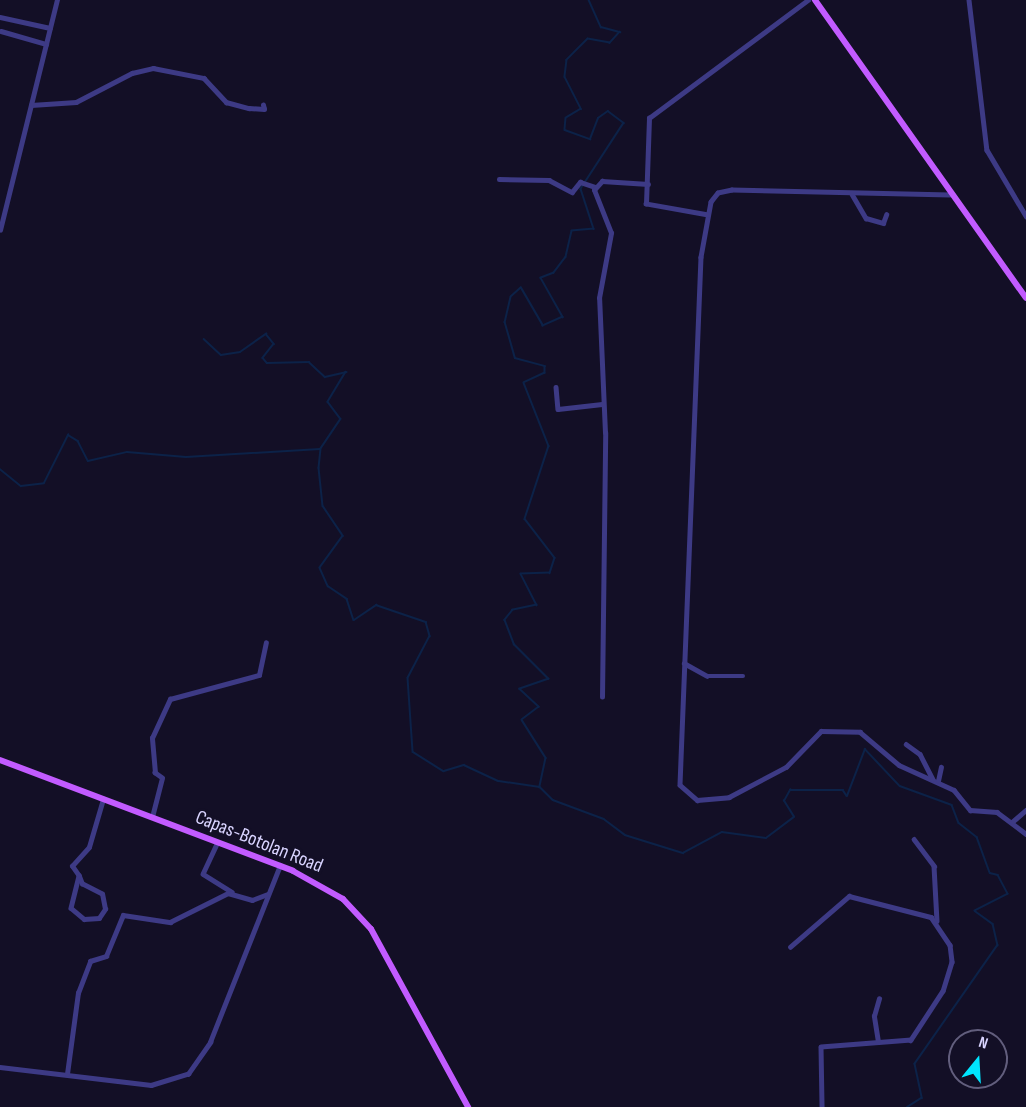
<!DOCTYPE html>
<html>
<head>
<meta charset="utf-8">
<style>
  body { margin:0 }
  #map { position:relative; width:1026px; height:1107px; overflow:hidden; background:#130f26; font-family:"Sofia Sans Condensed",sans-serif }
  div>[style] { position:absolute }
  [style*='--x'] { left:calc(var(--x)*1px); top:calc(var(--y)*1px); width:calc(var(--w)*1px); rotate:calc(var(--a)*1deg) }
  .stream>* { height:1.5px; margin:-0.75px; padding:0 0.75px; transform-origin:0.75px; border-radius:0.75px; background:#0c2248 }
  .minor>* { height:4.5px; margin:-2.25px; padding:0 2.25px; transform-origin:2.25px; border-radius:2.25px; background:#3d3a85 }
  .major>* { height:6px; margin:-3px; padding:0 3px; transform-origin:3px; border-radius:3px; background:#c25bff }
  span { translate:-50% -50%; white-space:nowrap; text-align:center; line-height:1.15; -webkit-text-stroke:6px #130f26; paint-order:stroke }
  .street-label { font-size:20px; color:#d9d4ff }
  .north { position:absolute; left:948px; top:1029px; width:60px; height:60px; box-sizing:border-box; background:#130f26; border:2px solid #625e7d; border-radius:50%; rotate:18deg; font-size:16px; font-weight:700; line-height:24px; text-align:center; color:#d9d4ff }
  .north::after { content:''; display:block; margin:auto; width:21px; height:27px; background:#00e5ff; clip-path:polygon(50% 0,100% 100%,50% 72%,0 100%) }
</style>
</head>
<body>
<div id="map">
  <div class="stream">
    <div style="--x:589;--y:0;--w:30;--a:66"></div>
    <div style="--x:601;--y:27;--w:20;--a:15"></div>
    <div style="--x:620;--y:32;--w:15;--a:132"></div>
    <div style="--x:610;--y:43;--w:22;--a:-170"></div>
    <div style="--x:588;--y:39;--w:30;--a:135"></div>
    <div style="--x:567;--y:60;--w:17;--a:97"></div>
    <div style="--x:565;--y:77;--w:36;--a:63"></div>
    <div style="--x:581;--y:109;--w:17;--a:149"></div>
    <div style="--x:566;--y:118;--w:12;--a:95"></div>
    <div style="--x:565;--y:130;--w:27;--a:20"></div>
    <div style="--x:590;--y:139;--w:22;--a:-69"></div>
    <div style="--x:598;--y:118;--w:12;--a:-35"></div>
    <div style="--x:608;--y:111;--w:20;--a:37"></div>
    <div style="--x:624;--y:123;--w:79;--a:123.1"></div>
    <div style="--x:581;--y:189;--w:42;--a:72"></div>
    <div style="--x:594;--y:229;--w:22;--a:175"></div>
    <div style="--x:572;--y:231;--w:27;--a:103"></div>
    <div style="--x:566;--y:257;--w:20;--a:127"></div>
    <div style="--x:554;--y:273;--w:14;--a:159"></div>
    <div style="--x:541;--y:278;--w:45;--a:60.6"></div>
    <div style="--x:563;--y:317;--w:22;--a:156"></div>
    <div style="--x:543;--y:326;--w:44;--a:-120.1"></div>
    <div style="--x:521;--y:288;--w:13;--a:138"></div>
    <div style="--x:511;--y:297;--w:26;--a:103"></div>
    <div style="--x:505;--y:322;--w:37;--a:74"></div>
    <div style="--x:515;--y:358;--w:31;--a:15"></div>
    <div style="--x:545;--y:366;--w:7;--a:90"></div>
    <div style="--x:545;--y:373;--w:23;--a:155"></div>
    <div style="--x:524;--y:383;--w:68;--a:68.4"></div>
    <div style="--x:549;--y:446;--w:77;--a:108.2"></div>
    <div style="--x:525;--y:519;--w:49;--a:52.4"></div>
    <div style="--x:555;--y:558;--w:16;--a:108"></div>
    <div style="--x:550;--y:573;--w:29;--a:178"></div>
    <div style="--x:521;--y:574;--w:35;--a:63"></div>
    <div style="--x:537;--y:605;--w:25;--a:168"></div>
    <div style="--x:513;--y:610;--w:13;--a:129"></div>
    <div style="--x:505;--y:620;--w:26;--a:69"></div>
    <div style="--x:514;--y:644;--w:49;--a:45"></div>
    <div style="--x:549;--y:679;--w:31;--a:161"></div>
    <div style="--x:520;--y:689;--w:26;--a:43"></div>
    <div style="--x:539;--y:707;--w:21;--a:143"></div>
    <div style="--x:522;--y:720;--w:45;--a:57.7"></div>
    <div style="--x:546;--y:758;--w:30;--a:102"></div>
    <div style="--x:540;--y:787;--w:18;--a:45"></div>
    <div style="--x:553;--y:800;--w:54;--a:20.4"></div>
    <div style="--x:604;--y:819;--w:26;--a:37"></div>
    <div style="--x:625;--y:835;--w:61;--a:17.2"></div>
    <div style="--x:683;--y:853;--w:44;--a:-28.3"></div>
    <div style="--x:722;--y:832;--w:44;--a:7.8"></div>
    <div style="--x:766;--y:838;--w:35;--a:-37"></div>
    <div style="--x:794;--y:817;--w:19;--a:-122"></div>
    <div style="--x:784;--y:801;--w:13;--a:-61"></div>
    <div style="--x:790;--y:790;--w:53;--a:0"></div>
    <div style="--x:843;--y:790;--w:7;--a:56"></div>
    <div style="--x:847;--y:796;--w:50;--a:-69"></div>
    <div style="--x:865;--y:749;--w:51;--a:46.6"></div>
    <div style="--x:900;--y:786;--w:55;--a:20.1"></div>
    <div style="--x:952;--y:805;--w:19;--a:69"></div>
    <div style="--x:959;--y:823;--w:23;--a:38"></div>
    <div style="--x:977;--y:837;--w:38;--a:70"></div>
    <div style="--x:990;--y:873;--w:8;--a:14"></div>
    <div style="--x:998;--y:875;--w:21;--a:62"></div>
    <div style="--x:1008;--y:894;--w:37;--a:153"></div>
    <div style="--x:975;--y:911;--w:22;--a:36"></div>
    <div style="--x:993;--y:924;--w:22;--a:77"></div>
    <div style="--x:998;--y:945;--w:145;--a:124.9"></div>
    <div style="--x:915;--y:1064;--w:35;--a:78"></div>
    <div style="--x:922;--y:1098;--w:17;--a:147"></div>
    <div style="--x:204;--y:339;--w:23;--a:43"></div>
    <div style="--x:221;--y:355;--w:19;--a:-9"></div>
    <div style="--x:240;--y:352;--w:32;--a:-35"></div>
    <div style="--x:266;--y:334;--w:13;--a:51"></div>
    <div style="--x:274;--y:344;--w:18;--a:128"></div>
    <div style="--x:263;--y:358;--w:6;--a:51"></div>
    <div style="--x:267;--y:363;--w:42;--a:-1.4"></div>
    <div style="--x:309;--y:362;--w:22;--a:43"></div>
    <div style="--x:325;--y:377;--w:22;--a:-13"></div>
    <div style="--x:346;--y:372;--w:35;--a:121"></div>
    <div style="--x:328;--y:402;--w:21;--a:53"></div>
    <div style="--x:341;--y:419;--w:36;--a:124"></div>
    <div style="--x:321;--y:449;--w:19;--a:96"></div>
    <div style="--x:319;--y:468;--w:38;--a:84"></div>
    <div style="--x:323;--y:506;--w:36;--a:56"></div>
    <div style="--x:343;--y:536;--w:39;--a:126"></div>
    <div style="--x:320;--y:568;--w:20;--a:66"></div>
    <div style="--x:328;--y:586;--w:23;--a:34"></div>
    <div style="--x:347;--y:599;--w:22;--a:72"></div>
    <div style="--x:354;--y:620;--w:27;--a:-34"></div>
    <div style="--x:376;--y:605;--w:53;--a:18.8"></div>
    <div style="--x:426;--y:622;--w:15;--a:74"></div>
    <div style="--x:430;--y:636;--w:47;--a:117.6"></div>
    <div style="--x:408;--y:678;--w:74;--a:86.1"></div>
    <div style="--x:413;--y:752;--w:36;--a:32"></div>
    <div style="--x:444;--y:771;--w:21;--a:-17"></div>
    <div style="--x:464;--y:765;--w:38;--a:25"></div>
    <div style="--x:499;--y:781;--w:41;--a:8.3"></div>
    <div style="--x:0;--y:469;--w:27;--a:39"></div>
    <div style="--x:21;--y:486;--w:23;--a:-7"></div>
    <div style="--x:44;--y:483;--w:54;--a:-63.4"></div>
    <div style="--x:68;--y:435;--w:12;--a:31"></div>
    <div style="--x:78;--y:441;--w:22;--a:63"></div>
    <div style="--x:88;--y:461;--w:40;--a:-13"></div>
    <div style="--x:127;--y:452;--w:59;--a:4.8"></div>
    <div style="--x:186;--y:457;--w:134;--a:-3.4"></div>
  </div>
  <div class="minor">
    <div style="--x:969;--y:0;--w:151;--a:83.2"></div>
    <div style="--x:987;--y:150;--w:77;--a:59.4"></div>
    <div style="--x:0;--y:17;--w:51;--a:12.4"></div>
    <div style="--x:1;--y:31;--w:47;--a:16.1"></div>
    <div style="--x:31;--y:105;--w:45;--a:-3.8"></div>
    <div style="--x:76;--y:102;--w:63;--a:-27.4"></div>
    <div style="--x:132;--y:73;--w:22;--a:-13"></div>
    <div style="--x:153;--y:68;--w:52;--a:11.1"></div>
    <div style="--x:204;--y:78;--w:33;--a:47"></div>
    <div style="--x:226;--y:102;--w:24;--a:15"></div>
    <div style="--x:249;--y:108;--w:15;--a:4"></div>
    <div style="--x:264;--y:109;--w:4;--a:-104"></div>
    <div style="--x:499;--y:179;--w:50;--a:1.1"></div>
    <div style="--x:549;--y:180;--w:26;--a:28"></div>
    <div style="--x:572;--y:192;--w:13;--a:-51"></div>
    <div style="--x:580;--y:182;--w:16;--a:18"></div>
    <div style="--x:852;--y:194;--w:28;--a:60"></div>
    <div style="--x:866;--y:218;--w:18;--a:16"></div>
    <div style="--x:883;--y:223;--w:9;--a:-69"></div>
    <div style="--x:950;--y:195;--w:218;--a:-178.7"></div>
    <div style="--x:732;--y:190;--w:14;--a:168"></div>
    <div style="--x:718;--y:193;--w:11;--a:128"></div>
    <div style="--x:711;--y:202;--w:56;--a:100.3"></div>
    <div style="--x:701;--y:257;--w:528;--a:92.28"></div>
    <div style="--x:680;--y:785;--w:23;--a:41"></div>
    <div style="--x:697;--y:800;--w:32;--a:-5"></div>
    <div style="--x:729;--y:797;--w:64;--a:-27.8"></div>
    <div style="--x:786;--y:767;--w:50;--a:-45.8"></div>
    <div style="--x:821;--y:731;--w:39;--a:1"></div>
    <div style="--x:860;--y:732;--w:51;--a:40.2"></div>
    <div style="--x:899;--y:765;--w:60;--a:24.4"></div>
    <div style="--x:954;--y:790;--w:26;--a:51"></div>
    <div style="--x:970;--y:810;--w:27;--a:4"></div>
    <div style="--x:997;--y:812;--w:36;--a:37"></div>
    <div style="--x:708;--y:215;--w:63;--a:-169.9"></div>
    <div style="--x:646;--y:204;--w:86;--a:-88"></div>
    <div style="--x:649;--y:118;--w:198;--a:-36.6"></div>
    <div style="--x:0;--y:230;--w:237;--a:-76.1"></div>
    <div style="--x:556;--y:387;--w:22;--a:85"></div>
    <div style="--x:558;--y:409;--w:44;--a:-6.5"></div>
    <div style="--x:684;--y:663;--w:26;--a:29"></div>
    <div style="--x:707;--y:676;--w:36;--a:0"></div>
    <div style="--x:602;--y:697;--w:264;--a:-89.3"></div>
    <div style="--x:605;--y:433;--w:135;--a:-92.5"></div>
    <div style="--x:599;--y:298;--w:66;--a:-79.5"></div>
    <div style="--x:611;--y:233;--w:46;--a:-111.6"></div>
    <div style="--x:594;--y:190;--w:12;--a:-48"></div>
    <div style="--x:602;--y:181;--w:46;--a:3.7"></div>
    <div style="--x:906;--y:744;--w:17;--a:36"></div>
    <div style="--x:920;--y:754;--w:28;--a:63"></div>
    <div style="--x:938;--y:781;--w:14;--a:-78"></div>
    <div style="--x:152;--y:817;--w:40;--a:-75.6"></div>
    <div style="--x:162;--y:778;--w:9;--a:-144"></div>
    <div style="--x:155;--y:773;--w:35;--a:-95"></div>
    <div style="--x:152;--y:738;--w:43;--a:-65.2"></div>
    <div style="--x:170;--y:699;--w:92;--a:-15.1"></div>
    <div style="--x:259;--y:675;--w:33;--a:-78"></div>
    <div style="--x:1012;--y:822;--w:18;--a:-41"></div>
    <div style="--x:914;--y:839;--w:34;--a:53"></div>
    <div style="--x:934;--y:866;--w:55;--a:86.9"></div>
    <div style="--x:218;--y:842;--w:35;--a:115"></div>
    <div style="--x:203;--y:874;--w:34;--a:32"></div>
    <div style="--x:79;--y:876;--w:33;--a:104"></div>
    <div style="--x:71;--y:908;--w:17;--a:40"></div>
    <div style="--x:84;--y:919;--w:15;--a:-4"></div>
    <div style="--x:99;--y:918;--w:11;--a:-56"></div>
    <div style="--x:105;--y:909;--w:15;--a:-101"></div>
    <div style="--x:102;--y:894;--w:22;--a:-153"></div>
    <div style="--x:82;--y:884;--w:9;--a:-111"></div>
    <div style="--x:79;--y:876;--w:12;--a:-125"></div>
    <div style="--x:72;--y:866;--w:25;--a:-48"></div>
    <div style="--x:89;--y:847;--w:50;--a:-73.7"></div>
    <div style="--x:790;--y:947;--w:78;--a:-40.8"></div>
    <div style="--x:849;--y:896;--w:85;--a:14.4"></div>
    <div style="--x:931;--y:917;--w:34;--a:56"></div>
    <div style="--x:950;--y:945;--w:17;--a:83"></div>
    <div style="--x:952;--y:962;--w:30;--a:107"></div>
    <div style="--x:943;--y:991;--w:59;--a:123.1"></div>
    <div style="--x:911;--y:1040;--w:90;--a:175.6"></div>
    <div style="--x:821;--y:1047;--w:60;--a:89"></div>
    <div style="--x:878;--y:1042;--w:26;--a:-99"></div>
    <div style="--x:874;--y:1016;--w:18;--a:-74"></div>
    <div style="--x:0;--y:1067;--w:152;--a:6.8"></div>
    <div style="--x:151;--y:1085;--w:39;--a:-17"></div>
    <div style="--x:188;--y:1074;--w:39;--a:-55"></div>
    <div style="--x:210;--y:1042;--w:190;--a:-68.4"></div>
    <div style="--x:67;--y:1074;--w:82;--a:-82.3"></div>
    <div style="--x:78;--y:993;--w:34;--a:-69"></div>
    <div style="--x:90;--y:961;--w:17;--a:-17"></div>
    <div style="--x:106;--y:956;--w:44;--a:-67.5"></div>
    <div style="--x:123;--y:915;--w:48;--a:8.5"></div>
    <div style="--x:170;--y:922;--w:65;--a:-26.6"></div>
    <div style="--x:228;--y:893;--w:25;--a:16"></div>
    <div style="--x:252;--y:900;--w:17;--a:-21"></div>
  </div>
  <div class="major">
    <div style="--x:815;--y:0;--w:365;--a:54.7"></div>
    <div style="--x:0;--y:760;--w:313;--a:20.7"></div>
    <div style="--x:293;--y:871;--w:57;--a:29.2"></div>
    <div style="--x:343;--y:899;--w:41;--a:47"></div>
    <div style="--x:371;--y:929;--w:203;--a:61.4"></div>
  </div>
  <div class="street-label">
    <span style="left:259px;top:842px;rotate:22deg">Capas-Botolan Road</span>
  </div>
  <div class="north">N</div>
</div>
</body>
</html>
